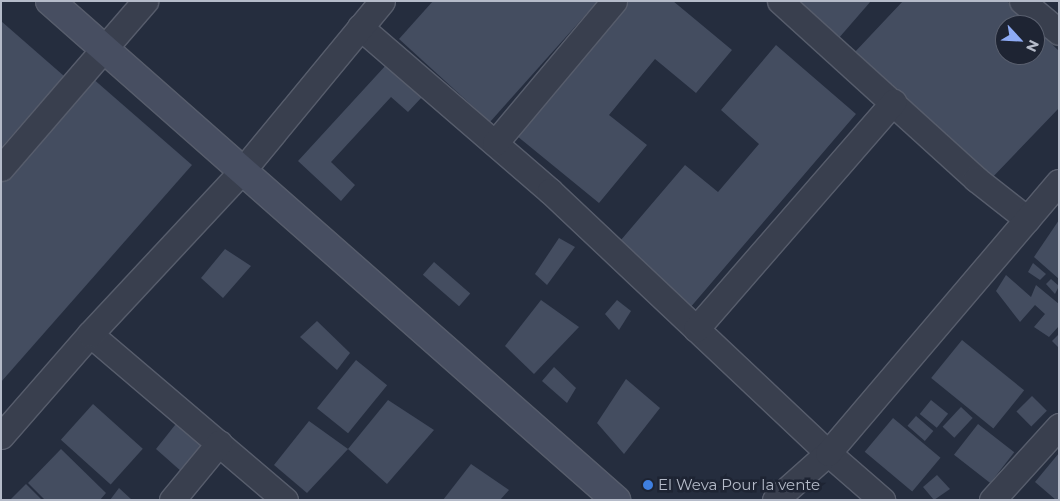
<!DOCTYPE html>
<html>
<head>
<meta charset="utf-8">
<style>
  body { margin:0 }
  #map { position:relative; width:1060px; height:501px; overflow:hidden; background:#252d3e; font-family:Montserrat,sans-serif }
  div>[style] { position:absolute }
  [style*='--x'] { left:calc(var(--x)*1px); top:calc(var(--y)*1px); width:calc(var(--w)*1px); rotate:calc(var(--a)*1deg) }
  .building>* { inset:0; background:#444d60; transform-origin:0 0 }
  .roads { filter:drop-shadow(1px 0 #575d6c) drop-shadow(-1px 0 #575d6c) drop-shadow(0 1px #575d6c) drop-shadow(0 -1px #575d6c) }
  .street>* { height:25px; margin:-12.5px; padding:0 12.5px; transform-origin:12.5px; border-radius:12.5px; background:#393f4e }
  .secondary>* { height:28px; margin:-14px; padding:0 14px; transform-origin:14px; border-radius:14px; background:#474e61 }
  .dots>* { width:14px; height:14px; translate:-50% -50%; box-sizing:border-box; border:2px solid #1e2433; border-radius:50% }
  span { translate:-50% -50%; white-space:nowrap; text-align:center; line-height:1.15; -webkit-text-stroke:5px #1e2433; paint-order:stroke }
  .poi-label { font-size:15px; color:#b5bbc9 }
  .left { translate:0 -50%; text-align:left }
  .frame { position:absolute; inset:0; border:2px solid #b5bbc9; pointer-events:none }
  .north { position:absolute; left:995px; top:15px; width:50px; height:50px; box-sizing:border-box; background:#1e2433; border:1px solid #5a606f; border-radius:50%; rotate:115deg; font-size:14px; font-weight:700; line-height:20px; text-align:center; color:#b5bbc9 }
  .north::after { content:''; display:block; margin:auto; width:18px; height:22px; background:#8eabf5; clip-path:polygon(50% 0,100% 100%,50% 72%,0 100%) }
</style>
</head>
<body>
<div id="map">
  <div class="building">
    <div style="clip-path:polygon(433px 1px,598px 1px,490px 122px,399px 39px)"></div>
    <div style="clip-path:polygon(628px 1px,673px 1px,732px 50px,696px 93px,655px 59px,609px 115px,647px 145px,599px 203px,517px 136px)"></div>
    <div style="clip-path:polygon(794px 1px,871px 1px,838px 39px)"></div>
    <div style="clip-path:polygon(903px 1px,1007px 1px,1031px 25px,1005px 25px,1005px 55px,1035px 55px,1035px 28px,1059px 51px,1059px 108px,988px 182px,854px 53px)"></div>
    <div style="clip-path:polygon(1px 21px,64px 76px,1px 148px)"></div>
    <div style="clip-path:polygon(776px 45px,856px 114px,689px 309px,615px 247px,685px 165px,718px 192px,759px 144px,721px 110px)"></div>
    <div style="clip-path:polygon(387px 64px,422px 97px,408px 112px,391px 97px,331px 162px,355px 185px,341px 201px,298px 161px)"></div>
    <div style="clip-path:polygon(91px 77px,192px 165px,1px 382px,1px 179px)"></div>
    <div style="clip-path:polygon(1059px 220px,1059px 279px,1034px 257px)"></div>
    <div style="clip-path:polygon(559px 238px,575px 247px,547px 285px,535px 274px)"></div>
    <div style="clip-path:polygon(225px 249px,251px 266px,223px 298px,201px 278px)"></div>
    <div style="left:434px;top:262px;width:48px;height:17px;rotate:41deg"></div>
    <div style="clip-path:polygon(1033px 263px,1046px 274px,1040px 280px,1028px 272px)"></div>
    <div style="clip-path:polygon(1006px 275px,1031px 297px,1036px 285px,1059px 304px,1059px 326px,1049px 337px,1034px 327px,1045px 314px,1035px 305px,1020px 322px,996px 291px)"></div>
    <div style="clip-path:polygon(1051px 279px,1059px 286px,1055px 294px,1046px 284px)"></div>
    <div style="clip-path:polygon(541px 300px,579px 327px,534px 374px,505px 346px)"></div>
    <div style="clip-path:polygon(617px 300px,631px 311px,619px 330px,605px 314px)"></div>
    <div style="clip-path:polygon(317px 321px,350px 353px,337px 370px,300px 337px)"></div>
    <div style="clip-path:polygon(1059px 334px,1059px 348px,1052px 341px)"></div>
    <div style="left:962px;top:340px;width:80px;height:49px;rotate:39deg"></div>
    <div style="left:356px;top:360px;width:40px;height:62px;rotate:39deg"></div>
    <div style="clip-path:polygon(554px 367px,576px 388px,567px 403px,542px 381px)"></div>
    <div style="clip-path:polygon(626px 379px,660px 408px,624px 454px,597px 423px)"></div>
    <div style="left:1032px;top:396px;width:21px;height:22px;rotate:45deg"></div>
    <div style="clip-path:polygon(388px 400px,434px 430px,387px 484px,348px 449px)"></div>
    <div style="left:931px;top:400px;width:22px;height:18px;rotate:39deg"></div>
    <div style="left:93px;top:404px;width:67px;height:48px;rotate:42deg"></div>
    <div style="left:961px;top:407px;width:16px;height:27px;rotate:43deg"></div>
    <div style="left:916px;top:416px;width:23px;height:13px;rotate:41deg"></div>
    <div style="left:893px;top:418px;width:62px;height:44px;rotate:40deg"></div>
    <div style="clip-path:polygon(179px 420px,204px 446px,182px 472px,156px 449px)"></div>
    <div style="clip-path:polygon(309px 421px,348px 449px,307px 493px,274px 465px)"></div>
    <div style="left:978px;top:424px;width:46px;height:39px;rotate:38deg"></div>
    <div style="clip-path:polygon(61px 449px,106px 493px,100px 500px,45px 500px,28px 483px)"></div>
    <div style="clip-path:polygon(1059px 453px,1059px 500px,1056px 500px,1035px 482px)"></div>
    <div style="clip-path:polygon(471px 464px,509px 490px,500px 500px,443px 500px)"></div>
    <div style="clip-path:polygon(937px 475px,950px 489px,934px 500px,923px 487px)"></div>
    <div style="clip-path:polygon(26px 484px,42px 500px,10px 500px)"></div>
    <div style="clip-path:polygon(119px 488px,132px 500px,110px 500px)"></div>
  </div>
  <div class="roads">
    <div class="street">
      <div style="--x:780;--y:1;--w:265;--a:42.2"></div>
      <div style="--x:976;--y:179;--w:65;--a:38.1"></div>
      <div style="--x:1022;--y:1;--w:48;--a:40"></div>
      <div style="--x:360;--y:27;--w:251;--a:40.8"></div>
      <div style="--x:550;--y:191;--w:382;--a:43.3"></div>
      <div style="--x:828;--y:453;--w:72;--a:41"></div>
      <div style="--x:495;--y:143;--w:185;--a:-50"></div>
      <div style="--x:1;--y:168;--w:221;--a:-49.2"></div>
      <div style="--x:696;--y:329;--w:301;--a:-49"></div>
      <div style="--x:90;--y:334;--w:256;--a:40.4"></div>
      <div style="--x:1;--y:436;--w:135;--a:-48.9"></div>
      <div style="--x:90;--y:334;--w:223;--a:-47"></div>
      <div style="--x:242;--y:171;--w:220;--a:-50.5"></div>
      <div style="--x:172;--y:500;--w:74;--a:-50.5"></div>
      <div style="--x:775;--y:500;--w:71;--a:-41.6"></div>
      <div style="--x:828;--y:453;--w:356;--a:-49.6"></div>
      <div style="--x:992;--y:500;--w:100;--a:-47.8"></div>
    </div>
    <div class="secondary">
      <div style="--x:50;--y:1;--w:755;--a:41.4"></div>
    </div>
  </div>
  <div class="dots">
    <div style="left:648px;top:485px;background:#3f7fe0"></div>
  </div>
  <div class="poi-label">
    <span class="left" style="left:658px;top:485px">El Weva Pour la vente</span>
  </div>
  <div class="frame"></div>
  <div class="north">N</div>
</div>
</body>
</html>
